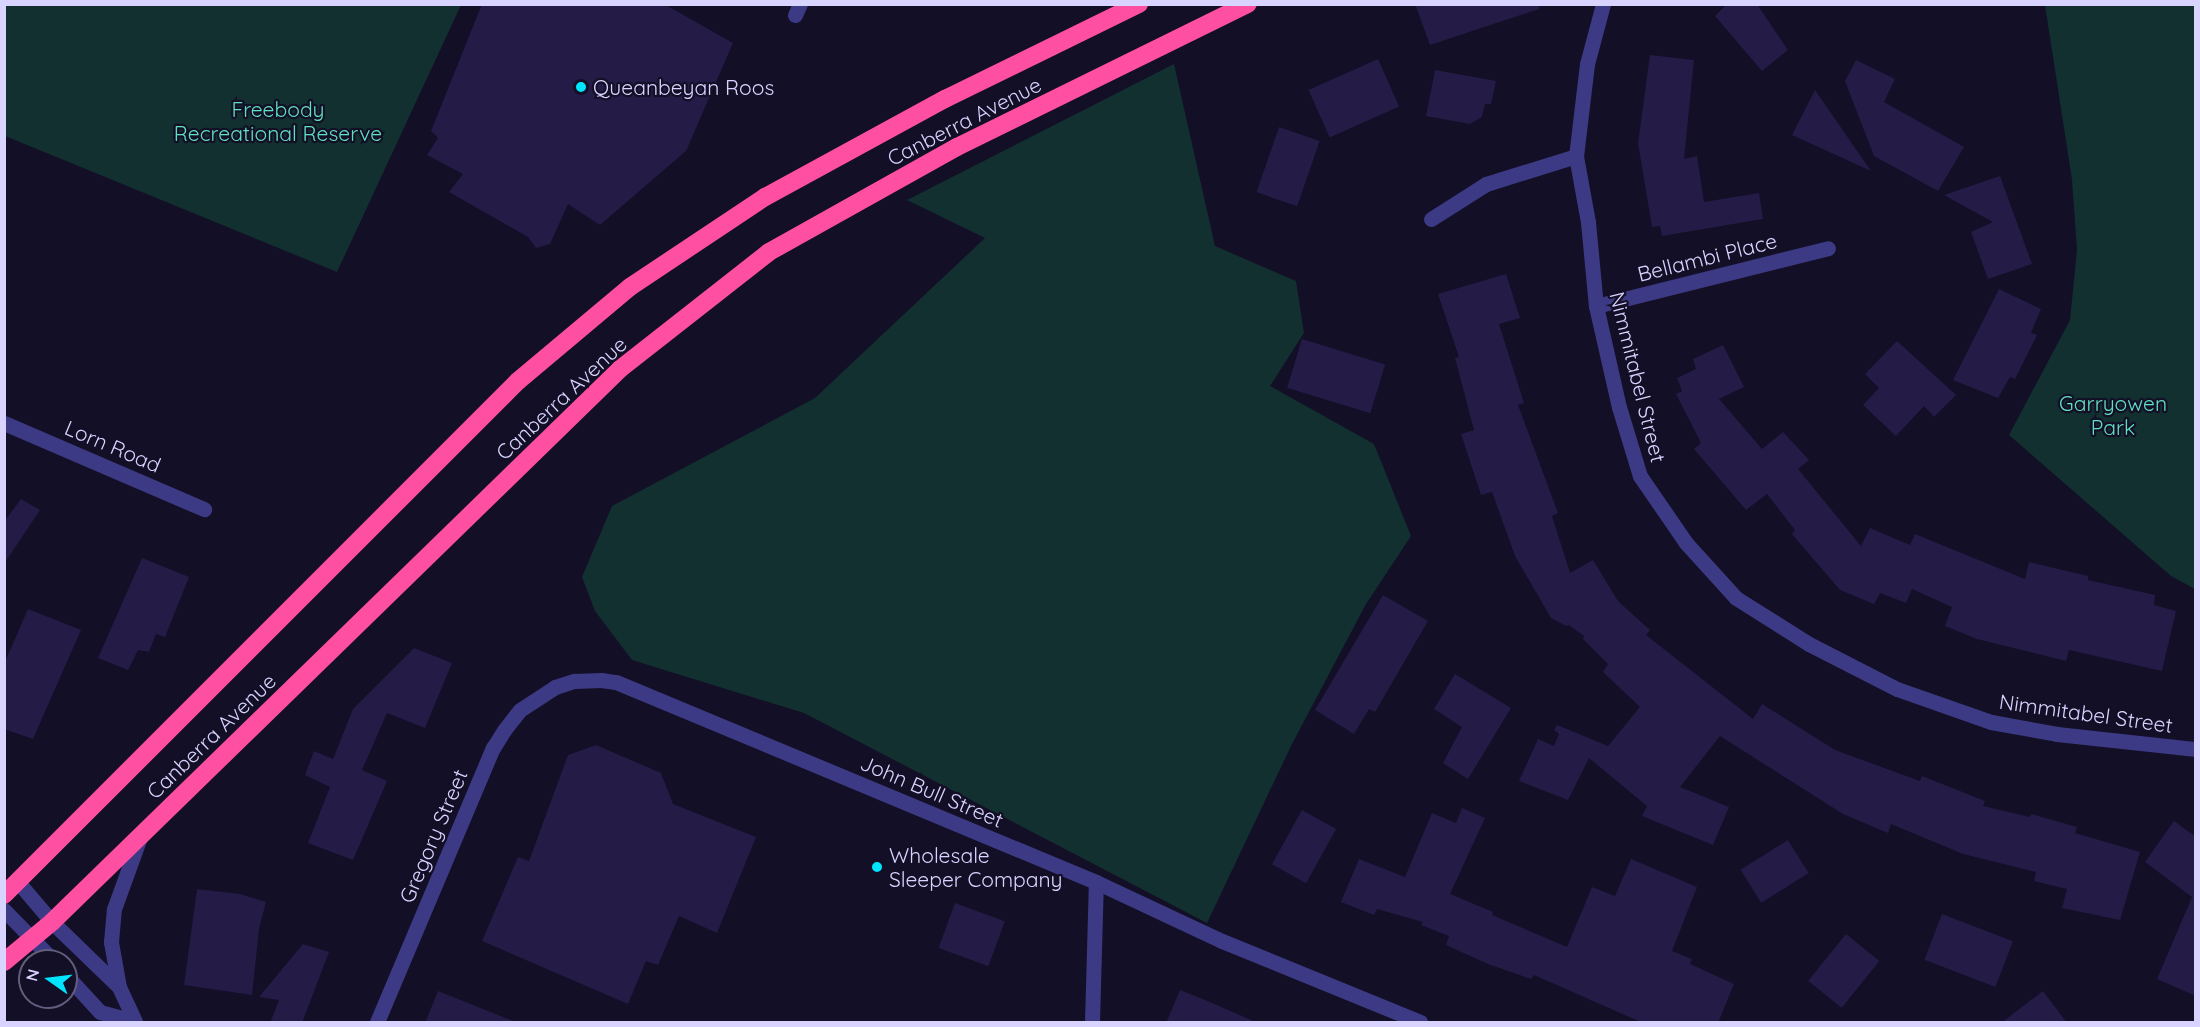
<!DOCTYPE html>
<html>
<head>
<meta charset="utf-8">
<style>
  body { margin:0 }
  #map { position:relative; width:2200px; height:1027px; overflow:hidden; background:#130f26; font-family:Quicksand,sans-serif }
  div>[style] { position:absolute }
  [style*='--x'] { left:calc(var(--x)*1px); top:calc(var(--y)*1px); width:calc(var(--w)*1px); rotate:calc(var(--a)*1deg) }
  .green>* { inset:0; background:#12302f }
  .building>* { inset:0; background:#241b47; transform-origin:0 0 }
  .minor>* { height:15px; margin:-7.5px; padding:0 7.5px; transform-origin:7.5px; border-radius:7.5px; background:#3d3a85 }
  .highway>* { height:18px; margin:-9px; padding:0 9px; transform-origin:9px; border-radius:9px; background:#ff4fa3 }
  .dots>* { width:16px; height:16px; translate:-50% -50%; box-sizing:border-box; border:3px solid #130f26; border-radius:50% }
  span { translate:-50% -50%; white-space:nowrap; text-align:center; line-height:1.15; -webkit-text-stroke:4.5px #130f26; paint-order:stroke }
  .poi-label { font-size:21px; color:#d9d4ff }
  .left { translate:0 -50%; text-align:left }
  .park-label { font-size:21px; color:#5fe0c0 }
  .street-label { font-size:21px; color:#d9d4ff }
  .frame { position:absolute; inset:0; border:6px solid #d9d4ff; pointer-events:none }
  .north { position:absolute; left:18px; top:949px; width:60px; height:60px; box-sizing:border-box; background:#130f26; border:2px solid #625e7d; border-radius:50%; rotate:284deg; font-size:16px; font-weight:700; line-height:24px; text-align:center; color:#d9d4ff }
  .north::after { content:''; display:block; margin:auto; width:21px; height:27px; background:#00e5ff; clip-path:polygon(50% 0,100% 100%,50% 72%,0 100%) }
</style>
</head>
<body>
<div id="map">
  <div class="green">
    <div style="clip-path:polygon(4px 5px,5px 4px,461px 5px,337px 272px,5px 136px)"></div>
    <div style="clip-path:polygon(2045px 5px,2195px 5px,2195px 589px,2171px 576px,2009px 435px,2070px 320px,2077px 250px,2072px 180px)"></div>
    <div style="clip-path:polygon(1174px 64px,1215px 246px,1296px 281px,1304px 333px,1270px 386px,1374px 444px,1411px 536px,1366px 604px,1292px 744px,1207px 923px,804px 713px,632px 660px,595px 611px,582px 577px,612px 506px,815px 398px,985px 238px,907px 200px)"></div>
  </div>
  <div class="building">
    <div style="clip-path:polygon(482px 4px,664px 4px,733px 43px,686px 151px,600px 225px,568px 204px,550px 244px,536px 248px,528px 237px,449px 192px,463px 174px,427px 155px,438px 138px,431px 131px)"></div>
    <div style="clip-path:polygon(1415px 4px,1539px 4px,1539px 9px,1430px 45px)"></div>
    <div style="clip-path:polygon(1727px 4px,1757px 4px,1788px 50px,1762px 71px,1715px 16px)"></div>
    <div style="clip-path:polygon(1650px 55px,1694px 60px,1684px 159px,1697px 156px,1704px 202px,1759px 193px,1763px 219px,1662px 236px,1660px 226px,1652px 227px,1638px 143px)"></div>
    <div style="left:1378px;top:59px;width:52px;height:76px;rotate:66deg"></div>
    <div style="clip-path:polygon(1856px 60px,1895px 79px,1884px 102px,1964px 147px,1938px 191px,1874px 156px,1845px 81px)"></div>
    <div style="clip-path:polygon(1435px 70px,1496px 81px,1491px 104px,1485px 104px,1482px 117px,1470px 124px,1426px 116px)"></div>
    <div style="clip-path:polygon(1815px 90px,1871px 171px,1792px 135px)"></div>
    <div style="left:1279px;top:127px;width:43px;height:69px;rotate:19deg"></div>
    <div style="clip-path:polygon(2000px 176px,2032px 264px,1988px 279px,1971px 232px,1993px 222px,1944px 195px)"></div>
    <div style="clip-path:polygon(1506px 274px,1520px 318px,1499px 324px,1524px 403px,1518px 405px,1558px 513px,1552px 516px,1570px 573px,1593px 560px,1618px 601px,1650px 630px,1646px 635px,1753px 719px,1762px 704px,1835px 750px,1920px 781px,1922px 776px,1985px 801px,1983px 806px,2030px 817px,2031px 814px,2077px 827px,2075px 833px,2140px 852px,2120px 920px,2062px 908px,2067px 889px,2034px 881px,2036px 872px,1963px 854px,1891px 824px,1888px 833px,1843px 814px,1720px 736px,1680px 787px,1729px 807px,1713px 845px,1642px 816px,1647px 806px,1589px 758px,1568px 800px,1519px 781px,1538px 739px,1554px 746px,1559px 734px,1554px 730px,1557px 725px,1608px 746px,1640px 707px,1603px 672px,1608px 664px,1583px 639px,1584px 636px,1569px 625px,1566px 626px,1551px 618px,1515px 556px,1492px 492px,1481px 495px,1461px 434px,1474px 430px,1455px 358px,1459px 357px,1438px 294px)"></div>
    <div style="clip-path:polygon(1999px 289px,2041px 309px,2031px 333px,2037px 335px,2015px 379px,2010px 377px,1998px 398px,1953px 380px)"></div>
    <div style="left:1302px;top:339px;width:87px;height:51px;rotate:17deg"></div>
    <div style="clip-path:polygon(1897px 341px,1956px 395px,1934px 417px,1924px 406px,1896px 436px,1863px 405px,1879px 388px,1865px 374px)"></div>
    <div style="clip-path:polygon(1723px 345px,1744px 387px,1719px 399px,1762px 449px,1783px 432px,1809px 460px,1798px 469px,1861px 546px,1870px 528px,1910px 545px,1915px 534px,2025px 579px,2029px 562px,2088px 576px,2088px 580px,2155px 595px,2154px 605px,2176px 611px,2162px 671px,2069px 650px,2066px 661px,1977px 639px,1945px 626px,1952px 607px,1912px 589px,1906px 603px,1880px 593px,1874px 604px,1840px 590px,1792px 534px,1795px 530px,1767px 494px,1746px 510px,1694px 449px,1701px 443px,1676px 394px,1682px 391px,1677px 378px,1696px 369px,1693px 359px)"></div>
    <div style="clip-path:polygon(21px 499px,40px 510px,4px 564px,4px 522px)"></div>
    <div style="clip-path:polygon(142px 558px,189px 577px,165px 637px,156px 634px,149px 652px,138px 650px,128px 670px,98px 658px)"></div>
    <div style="clip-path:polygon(1383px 595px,1428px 621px,1375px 712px,1369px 709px,1354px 734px,1315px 710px)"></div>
    <div style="clip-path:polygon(28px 609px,81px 630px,33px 739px,4px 729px,4px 664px)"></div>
    <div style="clip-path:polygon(414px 648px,452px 663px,425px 728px,387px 713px,362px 770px,387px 781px,353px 860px,308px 843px,330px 787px,305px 775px,314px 751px,333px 759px,353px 709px)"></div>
    <div style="clip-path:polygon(1455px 674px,1511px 708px,1468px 779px,1443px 763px,1462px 727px,1434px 709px)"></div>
    <div style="clip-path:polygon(596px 745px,661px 773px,673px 804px,756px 837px,717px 933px,679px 916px,658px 965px,646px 961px,628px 1004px,482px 941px,518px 857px,529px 861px,568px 755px)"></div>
    <div style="clip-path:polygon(1462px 808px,1485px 818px,1450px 894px,1493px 912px,1492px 915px,1567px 947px,1592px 887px,1615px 896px,1631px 859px,1697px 887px,1672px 951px,1692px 959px,1690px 964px,1734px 984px,1718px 1023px,1643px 1023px,1534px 975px,1531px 979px,1488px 964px,1446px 945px,1449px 936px,1421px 925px,1423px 922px,1377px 909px,1374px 915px,1341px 902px,1359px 859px,1405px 877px,1432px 813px,1456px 823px)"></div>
    <div style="left:1302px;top:810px;width:39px;height:62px;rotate:29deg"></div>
    <div style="clip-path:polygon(2174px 821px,2196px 837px,2196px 996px,2157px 979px,2192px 897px,2145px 862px)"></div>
    <div style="left:1788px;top:840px;width:39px;height:56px;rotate:58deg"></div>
    <div style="clip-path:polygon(197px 889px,240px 894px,266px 902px,259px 929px,252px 995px,184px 985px)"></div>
    <div style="left:955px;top:903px;width:53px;height:48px;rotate:20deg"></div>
    <div style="left:1942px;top:914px;width:76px;height:49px;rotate:21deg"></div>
    <div style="left:1846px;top:934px;width:43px;height:60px;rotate:39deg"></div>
    <div style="clip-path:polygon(303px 944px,329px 952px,302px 1023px,270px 1023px,279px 1000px,259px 997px)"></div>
    <div style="clip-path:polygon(1180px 990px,1205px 1000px,1258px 1023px,1166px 1023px)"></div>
    <div style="clip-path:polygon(438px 991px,513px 1021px,512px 1023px,425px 1023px)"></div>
    <div style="clip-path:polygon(2043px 991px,2067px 1023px,2001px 1023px)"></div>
  </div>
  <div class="minor">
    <div style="--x:1603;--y:4;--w:62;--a:104.9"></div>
    <div style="--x:1587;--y:64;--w:93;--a:96.8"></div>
    <div style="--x:1576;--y:156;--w:67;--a:79.7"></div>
    <div style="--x:1588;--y:222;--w:84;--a:84.6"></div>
    <div style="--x:1596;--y:306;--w:104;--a:77.2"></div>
    <div style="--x:1619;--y:407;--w:72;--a:73.1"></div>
    <div style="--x:1640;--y:476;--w:81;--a:55.5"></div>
    <div style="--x:1686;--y:543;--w:74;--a:47.7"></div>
    <div style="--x:1736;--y:598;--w:86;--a:32.2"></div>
    <div style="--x:1809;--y:644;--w:99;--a:27.1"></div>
    <div style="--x:1897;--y:689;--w:100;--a:19.3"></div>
    <div style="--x:1991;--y:722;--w:67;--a:10.3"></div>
    <div style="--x:2057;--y:734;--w:140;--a:6.2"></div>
    <div style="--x:795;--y:15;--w:12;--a:-66"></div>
    <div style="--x:1431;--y:219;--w:65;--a:-32.5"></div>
    <div style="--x:1486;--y:184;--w:94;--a:-17.3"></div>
    <div style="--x:1596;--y:306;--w:239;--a:-14"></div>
    <div style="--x:4;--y:423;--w:218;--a:23.3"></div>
    <div style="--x:18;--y:882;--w:52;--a:49.6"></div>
    <div style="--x:52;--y:922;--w:93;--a:44.1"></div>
    <div style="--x:119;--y:987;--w:38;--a:65"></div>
    <div style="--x:4;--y:910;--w:71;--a:45.6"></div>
    <div style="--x:66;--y:975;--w:50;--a:47.4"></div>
    <div style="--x:100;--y:1012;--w:34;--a:15"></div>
    <div style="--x:119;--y:987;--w:46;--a:-100.1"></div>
    <div style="--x:111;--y:942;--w:33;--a:-85"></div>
    <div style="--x:114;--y:909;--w:77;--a:-70.1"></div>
    <div style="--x:377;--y:1022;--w:298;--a:-67.1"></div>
    <div style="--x:493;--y:748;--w:22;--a:-58"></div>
    <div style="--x:505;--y:729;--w:24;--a:-52"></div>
    <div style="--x:520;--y:710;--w:42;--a:-33.3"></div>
    <div style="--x:555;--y:687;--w:20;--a:-18"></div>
    <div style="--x:574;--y:681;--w:27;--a:-2"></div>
    <div style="--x:601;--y:680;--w:15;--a:8"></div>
    <div style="--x:616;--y:682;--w:520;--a:22.62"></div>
    <div style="--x:1096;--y:882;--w:139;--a:25.1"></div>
    <div style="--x:1222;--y:941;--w:214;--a:22.2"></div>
    <div style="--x:1092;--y:1022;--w:140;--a:-88.4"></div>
  </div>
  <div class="highway">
    <div style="--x:4;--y:895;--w:727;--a:-45"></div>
    <div style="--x:518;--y:381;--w:146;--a:-40"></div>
    <div style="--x:630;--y:287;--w:162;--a:-33.7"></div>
    <div style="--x:765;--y:197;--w:205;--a:-28.6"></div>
    <div style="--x:945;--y:99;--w:216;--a:-26.1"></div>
    <div style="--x:4;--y:962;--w:62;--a:-39.8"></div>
    <div style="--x:52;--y:922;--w:793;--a:-44.23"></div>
    <div style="--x:620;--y:369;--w:189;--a:-38.1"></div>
    <div style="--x:769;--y:252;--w:215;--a:-29.2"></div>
    <div style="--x:957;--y:147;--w:324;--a:-26.2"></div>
  </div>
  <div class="dots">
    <div style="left:581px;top:87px;background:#00e5ff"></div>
    <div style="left:877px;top:867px;background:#00e5ff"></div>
  </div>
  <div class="poi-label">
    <span class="left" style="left:593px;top:87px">Queanbeyan Roos</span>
    <span class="left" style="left:889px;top:867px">Wholesale<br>Sleeper Company</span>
  </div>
  <div class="park-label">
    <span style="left:278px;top:121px">Freebody<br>Recreational Reserve</span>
    <span style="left:2113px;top:415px">Garryowen<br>Park</span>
  </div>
  <div class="street-label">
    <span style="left:964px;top:121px;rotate:-27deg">Canberra Avenue</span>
    <span style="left:1707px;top:257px;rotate:-14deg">Bellambi Place</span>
    <span style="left:1638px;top:377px;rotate:76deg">Nimmitabel Street</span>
    <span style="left:561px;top:398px;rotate:-43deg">Canberra Avenue</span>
    <span style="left:113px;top:446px;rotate:23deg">Lorn Road</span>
    <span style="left:2086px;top:713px;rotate:8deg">Nimmitabel Street</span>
    <span style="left:211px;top:736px;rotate:-44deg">Canberra Avenue</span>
    <span style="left:932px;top:791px;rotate:23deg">John Bull Street</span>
    <span style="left:433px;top:836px;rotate:-67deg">Gregory Street</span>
  </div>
  <div class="frame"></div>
  <div class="north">N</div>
</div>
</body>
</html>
